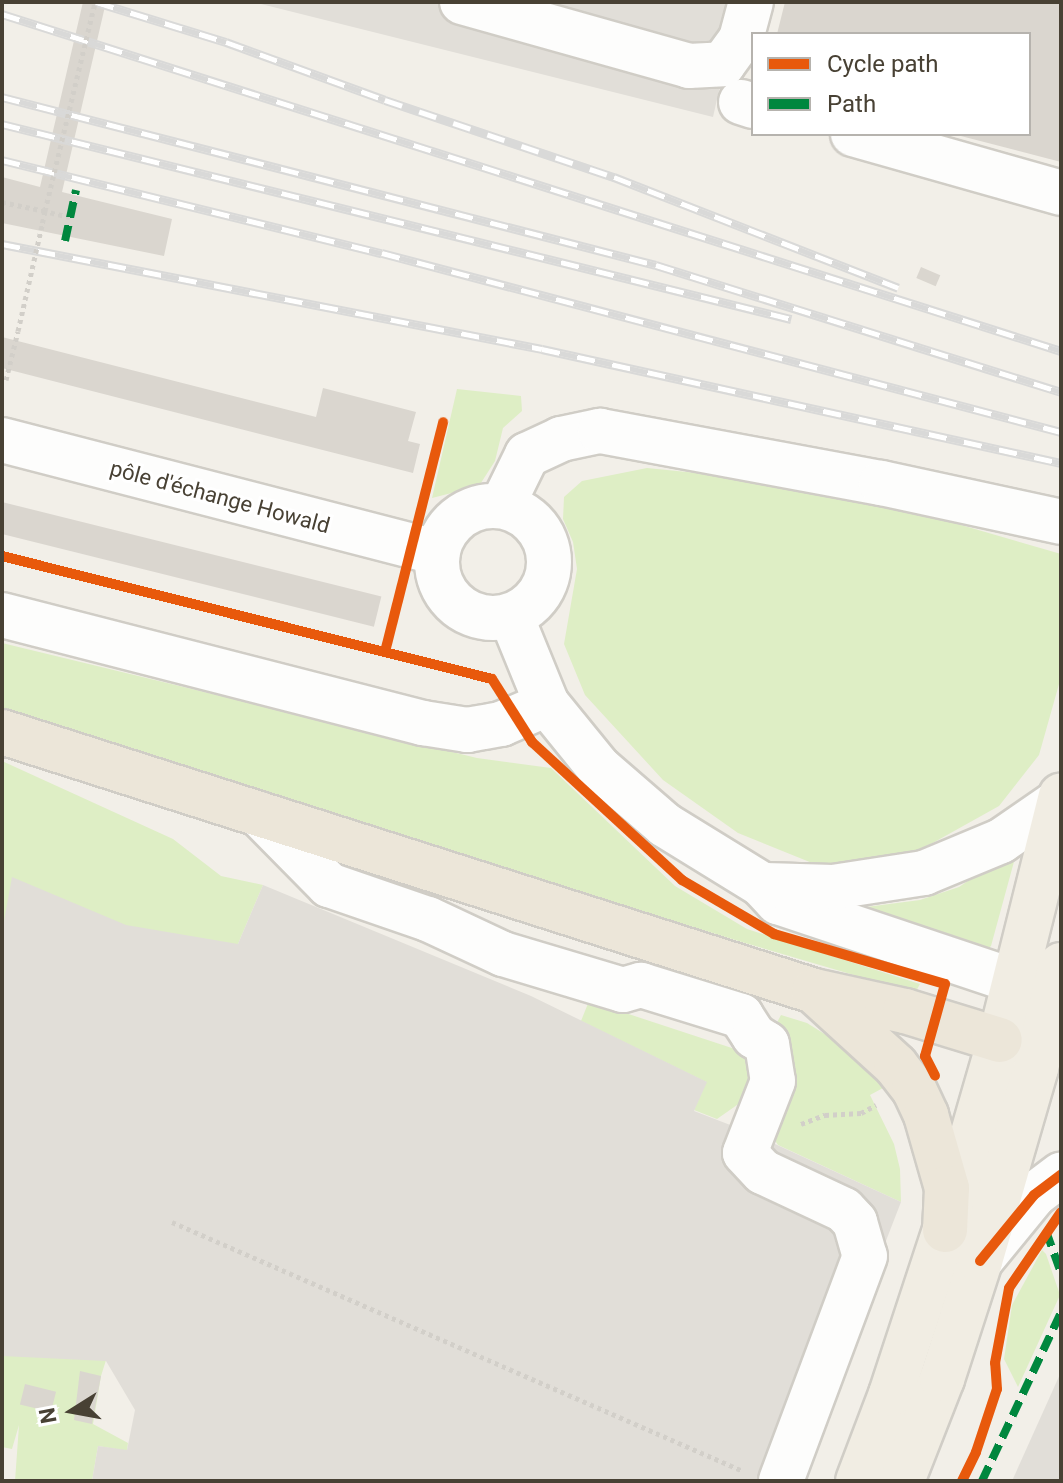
<!DOCTYPE html>
<html>
<head>
<meta charset="utf-8">
<style>
  body { margin:0 }
  #map { position:relative; width:1063px; height:1483px; overflow:hidden; background:#f2efe8; font-family:Roboto,sans-serif }
  div>[style] { position:absolute }
  [style*='--x'] { left:calc(var(--x)*1px); top:calc(var(--y)*1px); width:calc(var(--w)*1px); rotate:calc(var(--a)*1deg) }
  .green>* { inset:0; background:#deeec5 }
  .parking>* { inset:0; background:#e1ded8 }
  .building>* { inset:0; background:#dad6cf; transform-origin:0 0 }
  .path>* { height:5px; margin-top:-2.5px; transform-origin:0; background:repeating-linear-gradient(90deg,#d2cfc9 0 4px,transparent 0 8px) }
  .roads { filter:drop-shadow(2px 0 #d0cdc6) drop-shadow(-2px 0 #d0cdc6) drop-shadow(0 2px #d0cdc6) drop-shadow(0 -2px #d0cdc6) }
  .minor>* { height:44px; margin:-22px; padding:0 22px; transform-origin:22px; border-radius:22px; background:#fdfdfc }
  .minor>.ring { margin:-22px; padding:0; box-sizing:content-box; background:none; border:44px solid #fdfdfc; border-radius:50% }
  .major>* { height:44px; margin:-22px; padding:0 22px; transform-origin:22px; border-radius:22px; background:#f1ede3 }
  .highway>* { height:44px; margin:-22px; padding:0 22px; transform-origin:22px; border-radius:22px; background:#ece6d9 }
  .rail>* { height:9px; margin-top:-4.5px; transform-origin:0; background:repeating-linear-gradient(90deg,#fff 0 18px,#d9d9d8 0 36px); box-sizing:border-box; border-block:2px solid #d9d9d8 }
  .path-bridge>* { height:5px; margin-top:-2.5px; transform-origin:0; background:repeating-linear-gradient(90deg,#d2cfc9 0 4px,transparent 0 8px) }
  .quiet>* { height:8px; margin-top:-4px; transform-origin:0; background:repeating-linear-gradient(90deg,#00873e 0 16px,transparent 0 24px) }
  .cycleway>* { height:10px; margin:-5px; padding:0 5px; transform-origin:5px; border-radius:5px; background:#e8590c }
  span { translate:-50% -50%; white-space:nowrap; text-align:center; line-height:1.15; -webkit-text-stroke:6px #fff; paint-order:stroke }
  .street-label { font-size:22px; color:#484134 }
  .frame { position:absolute; inset:0; border:4px solid #484134; pointer-events:none }
  .legend { position:absolute; left:751px; top:32px; width:280px; height:104px; box-sizing:border-box; background:#fff; border:2px solid #b6b3ae; margin:0; padding:10px 14px; list-style:none; font-size:24px; color:#484134 }
  .legend li { display:flex; align-items:center; gap:16px; height:40px }
  .legend b { width:40px; border:2px solid #b6b3ae }
  .north { position:absolute; left:32px; top:1371px; width:80px; height:80px; -webkit-text-stroke:6px #fff; paint-order:stroke; rotate:259deg; font-size:22px; font-weight:700; line-height:32px; text-align:center; color:#484134 }
  .north::after { content:''; display:block; margin:auto; width:28px; height:36px; background:#484134; clip-path:polygon(50% 0,100% 100%,50% 72%,0 100%) }
</style>
</head>
<body>
<div id="map">
  <div class="green">
    <div style="clip-path:polygon(457px 389px,521px 396px,522px 411px,503px 428px,495px 461px,479px 486px,432px 498px)"></div>
    <div style="clip-path:polygon(647px 468px,766px 480px,899px 507px,1061px 554px,1061px 677px,1039px 755px,999px 806px,913px 854px,827px 869px,738px 833px,663px 780px,585px 695px,564px 644px,577px 569px,573px 542px,563px 519px,564px 497px,582px 481px)"></div>
    <div style="clip-path:polygon(2px 643px,477px 758px,551px 768px,675px 886px,747px 929px,920px 984px,915px 993px,745px 943px,2px 713px)"></div>
    <div style="clip-path:polygon(2px 761px,173px 839px,221px 876px,263px 885px,238px 944px,101px 1376px,93px 1424px,128px 1443px,127px 1451px,98px 1446px,92px 1481px,15px 1481px,19px 1425px,12px 1449px,2px 1447px)"></div>
    <div style="clip-path:polygon(1018px 847px,991px 946px,984px 952px,851px 909px,920px 900px,959px 887px)"></div>
    <div style="clip-path:polygon(589px 1001px,744px 1052px,753px 1064px,755px 1079px,747px 1098px,717px 1119px,694px 1110px,706px 1082px,581px 1021px)"></div>
    <div style="clip-path:polygon(781px 1015px,807px 1023px,831px 1038px,853px 1054px,883px 1088px,870px 1095px,894px 1144px,900px 1169px,901px 1202px,778px 1145px,774px 1139px,773px 1133px,793px 1084px,789px 1051px,774px 1028px)"></div>
    <div style="clip-path:polygon(1042px 1250px,1046px 1254px,1060px 1295px,1018px 1387px,1004px 1359px,1012px 1305px)"></div>
  </div>
  <div class="parking">
    <div style="clip-path:polygon(253px 2px,739px 2px,713px 117px)"></div>
    <div style="clip-path:polygon(12px 877px,126px 925px,238px 944px,263px 885px,531px 996px,707px 1082px,694px 1111px,751px 1133px,901px 1202px,793px 1481px,92px 1481px,98px 1446px,127px 1450px,135px 1410px,106px 1361px,2px 1356px,2px 932px)"></div>
    <div style="clip-path:polygon(1061px 1372px,1061px 1481px,1012px 1481px)"></div>
  </div>
  <div class="building">
    <div style="clip-path:polygon(83px 2px,106px 2px,62px 192px,172px 219px,164px 256px,2px 223px,2px 177px,40px 187px)"></div>
    <div style="clip-path:polygon(785px 2px,1061px 2px,1061px 162px,957px 135px,1029px 134px,1029px 34px,777px 34px)"></div>
    <div style="left:921px;top:267px;width:21px;height:12px;rotate:23deg"></div>
    <div style="clip-path:polygon(2px 337px,316px 417px,323px 388px,416px 412px,408px 441px,420px 444px,413px 473px,2px 368px)"></div>
    <div style="left:2px;top:502px;width:391px;height:31px;rotate:14deg"></div>
    <div style="clip-path:polygon(80px 1371px,101px 1376px,92px 1424px,74px 1420px)"></div>
    <div style="left:25px;top:1384px;width:32px;height:21px;rotate:14deg"></div>
  </div>
  <div class="path">
    <div style="--x:2;--y:202;--w:44;--a:11.8"></div>
    <div style="--x:45;--y:211;--w:14;--a:102"></div>
    <div style="--x:6;--y:380;--w:50;--a:-76.2"></div>
    <div style="--x:801;--y:1124;--w:26;--a:-21"></div>
    <div style="--x:825;--y:1115;--w:36;--a:-3"></div>
    <div style="--x:861;--y:1113;--w:17;--a:-28"></div>
    <div style="--x:172;--y:1222;--w:623;--a:23.56"></div>
  </div>
  <div class="roads">
    <div class="minor">
      <div style="--x:462;--y:2;--w:236;--a:15.7"></div>
      <div style="--x:689;--y:66;--w:34;--a:-3"></div>
      <div style="--x:723;--y:64;--w:31;--a:-54"></div>
      <div style="--x:741;--y:39;--w:38;--a:-75"></div>
      <div style="--x:741;--y:102;--w:13;--a:18"></div>
      <div style="--x:853;--y:134;--w:216;--a:15.8"></div>
      <div style="--x:2;--y:440;--w:450;--a:14.5"></div>
      <div style="--x:502;--y:506;--w:57;--a:-63.9"></div>
      <div style="--x:527;--y:455;--w:38;--a:-25"></div>
      <div style="--x:561;--y:439;--w:40;--a:-12"></div>
      <div style="--x:600;--y:431;--w:286;--a:10.5"></div>
      <div style="--x:881;--y:483;--w:184;--a:12.2"></div>
      <div class="ring" style="left:437px;top:506px;width:68px;height:68px"></div>
      <div style="--x:2;--y:615;--w:435;--a:14.4"></div>
      <div style="--x:423;--y:723;--w:45;--a:9"></div>
      <div style="--x:467;--y:730;--w:35;--a:-10"></div>
      <div style="--x:501;--y:724;--w:50;--a:-23.5"></div>
      <div style="--x:511;--y:616;--w:95;--a:67.8"></div>
      <div style="--x:547;--y:704;--w:82;--a:50.9"></div>
      <div style="--x:599;--y:768;--w:87;--a:40.8"></div>
      <div style="--x:665;--y:825;--w:113;--a:31.6"></div>
      <div style="--x:761;--y:884;--w:25;--a:47"></div>
      <div style="--x:778;--y:902;--w:249;--a:18.5"></div>
      <div style="--x:259;--y:814;--w:100;--a:45.4"></div>
      <div style="--x:329;--y:885;--w:105;--a:19"></div>
      <div style="--x:428;--y:919;--w:83;--a:25"></div>
      <div style="--x:503;--y:954;--w:125;--a:16.7"></div>
      <div style="--x:623;--y:990;--w:19;--a:-16"></div>
      <div style="--x:641;--y:985;--w:105;--a:17.2"></div>
      <div style="--x:741;--y:1016;--w:24;--a:57"></div>
      <div style="--x:754;--y:1036;--w:15;--a:32"></div>
      <div style="--x:767;--y:1044;--w:37;--a:81"></div>
      <div style="--x:773;--y:1081;--w:77;--a:111.3"></div>
      <div style="--x:745;--y:1153;--w:26;--a:47"></div>
      <div style="--x:763;--y:1172;--w:89;--a:25.1"></div>
      <div style="--x:844;--y:1210;--w:16;--a:47"></div>
      <div style="--x:855;--y:1222;--w:35;--a:74"></div>
      <div style="--x:865;--y:1256;--w:240;--a:110.5"></div>
      <div style="--x:765;--y:885;--w:68;--a:1.7"></div>
      <div style="--x:833;--y:887;--w:92;--a:-8.7"></div>
      <div style="--x:924;--y:873;--w:83;--a:-22.6"></div>
      <div style="--x:1001;--y:841;--w:70;--a:-34.6"></div>
      <div style="--x:980;--y:1261;--w:85;--a:-50.7"></div>
      <div style="--x:1034;--y:1195;--w:34;--a:-37"></div>
    </div>
    <div class="major">
      <div style="--x:858;--y:1481;--w:93;--a:-69.2"></div>
      <div style="--x:891;--y:1394;--w:173;--a:-71.8"></div>
      <div style="--x:945;--y:1230;--w:198;--a:-73.9"></div>
      <div style="--x:1000;--y:1040;--w:252;--a:-76"></div>
      <div style="--x:902;--y:1481;--w:110;--a:-68.6"></div>
      <div style="--x:942;--y:1379;--w:124;--a:-72.1"></div>
      <div style="--x:980;--y:1261;--w:201;--a:-73.8"></div>
      <div style="--x:1036;--y:1068;--w:106;--a:-76.4"></div>
    </div>
    <div class="highway">
      <div style="--x:2;--y:732;--w:852;--a:17.69"></div>
      <div style="--x:814;--y:991;--w:93;--a:12.4"></div>
      <div style="--x:905;--y:1011;--w:99;--a:17"></div>
      <div style="--x:814;--y:991;--w:111;--a:42.4"></div>
      <div style="--x:896;--y:1066;--w:29;--a:52"></div>
      <div style="--x:914;--y:1089;--w:29;--a:65"></div>
      <div style="--x:926;--y:1115;--w:76;--a:74"></div>
      <div style="--x:947;--y:1188;--w:42;--a:92.7"></div>
    </div>
  </div>
  <div class="rail">
    <div style="--x:96;--y:2;--w:136;--a:17.1"></div>
    <div style="--x:226;--y:42;--w:169;--a:20"></div>
    <div style="--x:385;--y:100;--w:242;--a:18.6"></div>
    <div style="--x:614;--y:177;--w:305;--a:21.3"></div>
    <div style="--x:2;--y:14;--w:1111;--a:17.65"></div>
    <div style="--x:2;--y:97;--w:675;--a:14.41"></div>
    <div style="--x:656;--y:265;--w:424;--a:17.4"></div>
    <div style="--x:2;--y:124;--w:813;--a:13.88"></div>
    <div style="--x:2;--y:160;--w:391;--a:13.8"></div>
    <div style="--x:382;--y:253;--w:702;--a:14.77"></div>
    <div style="--x:2;--y:244;--w:550;--a:11"></div>
    <div style="--x:542;--y:349;--w:531;--a:12.39"></div>
  </div>
  <div class="path-bridge">
    <div style="--x:70;--y:217;--w:26;--a:-167"></div>
    <div style="--x:45;--y:211;--w:215;--a:-76.5"></div>
    <div style="--x:18;--y:331;--w:109;--a:-77.2"></div>
  </div>
  <div class="quiet">
    <div style="--x:65;--y:241;--w:52;--a:-77.8"></div>
    <div style="--x:1046;--y:1231;--w:45;--a:70.3"></div>
    <div style="--x:982;--y:1481;--w:187;--a:-64.9"></div>
  </div>
  <div class="cycleway">
    <div style="--x:2;--y:556;--w:505;--a:14.09"></div>
    <div style="--x:492;--y:679;--w:75;--a:57.6"></div>
    <div style="--x:532;--y:742;--w:204;--a:42.6"></div>
    <div style="--x:682;--y:880;--w:107;--a:30.4"></div>
    <div style="--x:774;--y:934;--w:178;--a:16.3"></div>
    <div style="--x:945;--y:984;--w:75;--a:105.5"></div>
    <div style="--x:925;--y:1056;--w:22;--a:63"></div>
    <div style="--x:385;--y:652;--w:237;--a:-75.8"></div>
    <div style="--x:980;--y:1261;--w:85;--a:-50.7"></div>
    <div style="--x:1034;--y:1195;--w:34;--a:-37"></div>
    <div style="--x:962;--y:1481;--w:32;--a:-64"></div>
    <div style="--x:976;--y:1452;--w:66;--a:-71.6"></div>
    <div style="--x:997;--y:1389;--w:26;--a:-94"></div>
    <div style="--x:995;--y:1363;--w:76;--a:-79.4"></div>
    <div style="--x:1009;--y:1288;--w:92;--a:-55.6"></div>
  </div>
  <div class="street-label">
    <span style="left:220px;top:497px;rotate:15deg">pôle d'échange Howald</span>
  </div>
  <div class="frame"></div>
  <ul class="legend">
  <li><b style="height:10px;background:#e8590c"></b>Cycle path</li>
  <li><b style="height:10px;background:#00873e"></b>Path</li>
  </ul>
  <div class="north">N</div>
</div>
</body>
</html>
